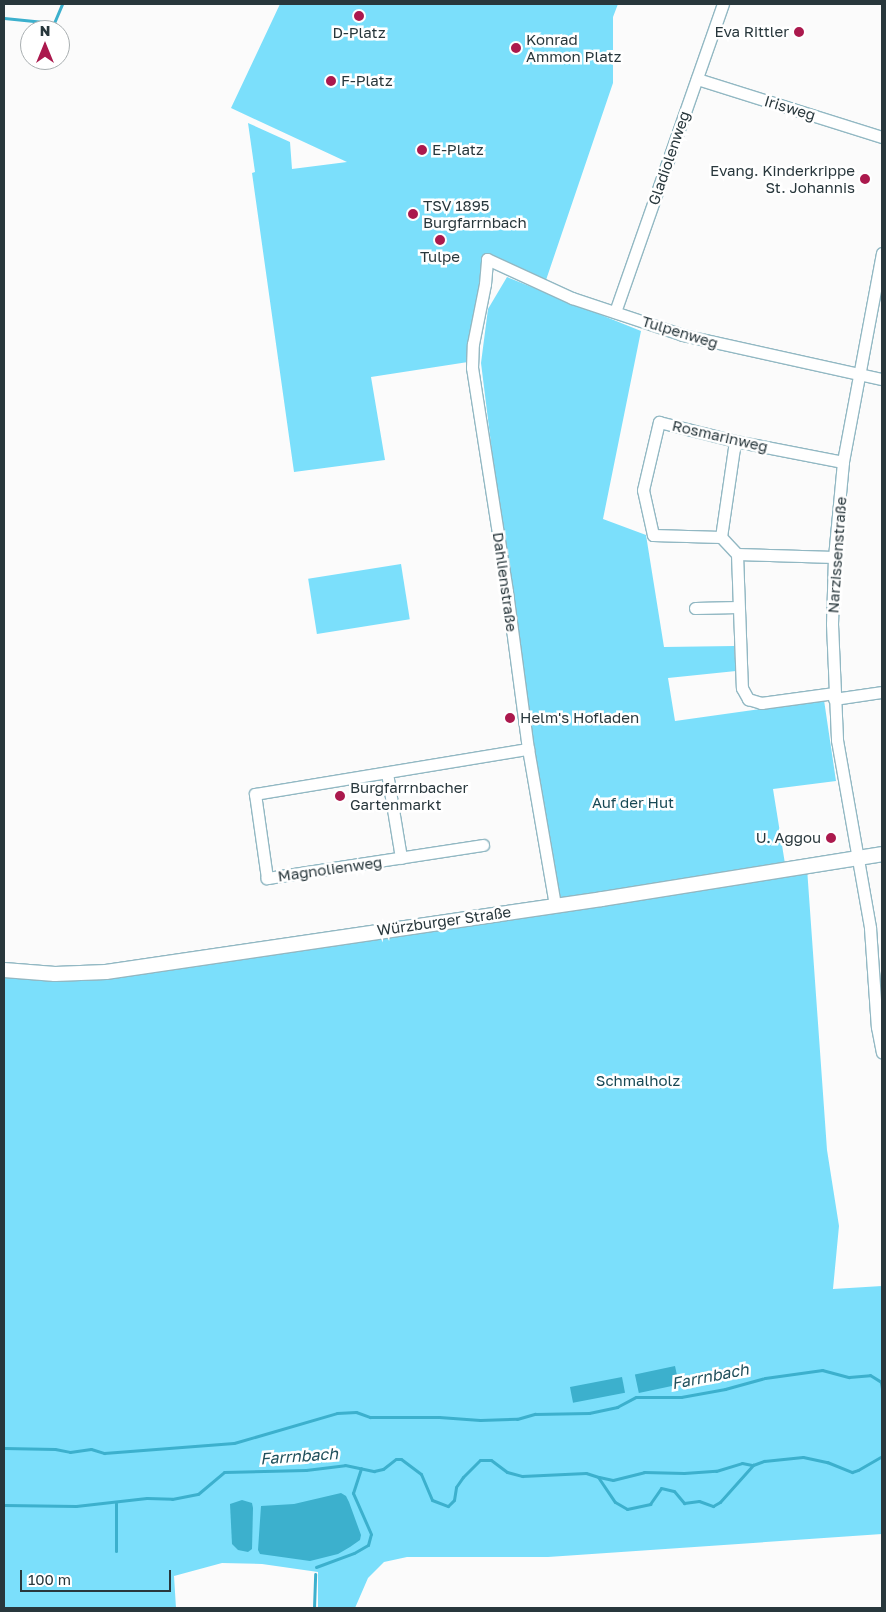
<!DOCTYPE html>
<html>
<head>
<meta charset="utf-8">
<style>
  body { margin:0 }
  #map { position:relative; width:886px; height:1612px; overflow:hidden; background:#fbfbfb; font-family:"Golos Text",sans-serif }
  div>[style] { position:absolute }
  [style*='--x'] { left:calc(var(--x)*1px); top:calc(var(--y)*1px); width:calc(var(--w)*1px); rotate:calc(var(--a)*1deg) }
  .green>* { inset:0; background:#7bdffb; transform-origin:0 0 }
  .water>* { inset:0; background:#3cb0cd; transform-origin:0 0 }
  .stream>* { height:3px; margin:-1.5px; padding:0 1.5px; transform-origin:1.5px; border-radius:1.5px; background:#3cb0cd }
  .roads { filter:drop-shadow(1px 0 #92b8c3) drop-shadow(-1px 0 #92b8c3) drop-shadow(0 1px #92b8c3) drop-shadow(0 -1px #92b8c3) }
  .minor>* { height:11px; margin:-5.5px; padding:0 5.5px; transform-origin:5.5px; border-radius:5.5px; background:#fff }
  .tertiary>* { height:14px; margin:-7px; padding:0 7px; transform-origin:7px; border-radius:7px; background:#fff }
  .dots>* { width:14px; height:14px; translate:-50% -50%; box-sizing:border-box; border:2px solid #fff; border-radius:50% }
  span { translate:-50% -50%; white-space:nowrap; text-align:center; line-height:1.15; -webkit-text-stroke:5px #fff; paint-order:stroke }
  .poi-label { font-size:15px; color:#28373c }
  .right { translate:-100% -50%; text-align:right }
  .left { translate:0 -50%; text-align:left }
  .street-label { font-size:15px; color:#28373c }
  .park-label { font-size:15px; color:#184955 }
  .water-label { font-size:16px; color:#20505c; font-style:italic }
  .frame { position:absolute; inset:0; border:5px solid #28373c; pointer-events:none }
  .north { position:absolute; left:20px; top:20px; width:50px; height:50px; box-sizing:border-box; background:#fff; border:1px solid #a9afb1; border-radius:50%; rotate:0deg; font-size:14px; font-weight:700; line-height:20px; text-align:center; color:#28373c }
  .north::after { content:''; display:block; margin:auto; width:18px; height:22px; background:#ab194d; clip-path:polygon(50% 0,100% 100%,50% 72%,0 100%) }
  .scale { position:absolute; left:20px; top:1570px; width:151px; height:22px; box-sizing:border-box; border:2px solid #28373c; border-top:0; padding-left:6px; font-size:15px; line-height:18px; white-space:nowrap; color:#28373c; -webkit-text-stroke:4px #fff; paint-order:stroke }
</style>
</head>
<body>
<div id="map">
  <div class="green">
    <div style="clip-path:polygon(280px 4px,618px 4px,613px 17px,613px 83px,545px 283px,497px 262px,477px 304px,468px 362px,371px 377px,385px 460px,294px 472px,252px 173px,255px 172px,248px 123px,290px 142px,292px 169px,347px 162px,231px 108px)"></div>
    <div style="clip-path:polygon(507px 277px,641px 331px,603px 519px,646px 535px,664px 647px,734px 646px,736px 671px,668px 678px,675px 721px,824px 700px,836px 781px,773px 789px,786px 870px,807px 868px,827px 1150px,839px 1226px,833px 1289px,882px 1286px,882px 1534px,548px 1557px,407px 1557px,384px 1562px,368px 1578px,355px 1608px,318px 1608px,318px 1572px,262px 1564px,222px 1563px,174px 1576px,176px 1608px,4px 1608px,4px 978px,87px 980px,161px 972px,310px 947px,557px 910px,522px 693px,481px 363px,488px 309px)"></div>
    <div style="left:401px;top:564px;width:56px;height:94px;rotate:81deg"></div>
  </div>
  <div class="water">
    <div style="left:675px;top:1366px;width:19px;height:41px;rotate:78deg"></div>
    <div style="left:622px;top:1377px;width:16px;height:53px;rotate:79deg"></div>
    <div style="clip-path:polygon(341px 1493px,346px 1496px,349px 1502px,361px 1535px,360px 1540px,350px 1547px,338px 1554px,310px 1561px,260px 1554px,258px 1550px,261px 1506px,294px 1504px)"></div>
    <div style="clip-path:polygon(242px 1500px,252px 1503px,253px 1508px,252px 1549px,248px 1552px,238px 1550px,232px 1544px,230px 1504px)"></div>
  </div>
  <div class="stream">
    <div style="--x:4;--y:18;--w:50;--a:5.7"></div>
    <div style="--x:54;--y:23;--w:21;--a:-67"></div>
    <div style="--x:4;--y:1448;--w:51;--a:1.1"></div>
    <div style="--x:55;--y:1449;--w:15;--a:11"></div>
    <div style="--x:70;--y:1452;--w:21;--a:-8"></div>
    <div style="--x:91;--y:1449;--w:14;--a:17"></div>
    <div style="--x:104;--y:1453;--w:130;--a:-4.4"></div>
    <div style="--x:234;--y:1443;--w:107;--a:-16.2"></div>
    <div style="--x:337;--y:1413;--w:19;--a:-3"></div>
    <div style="--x:356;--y:1412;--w:15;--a:20"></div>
    <div style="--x:370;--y:1417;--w:69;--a:0"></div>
    <div style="--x:439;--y:1417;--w:41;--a:4.2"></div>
    <div style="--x:480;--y:1420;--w:37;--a:-2"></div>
    <div style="--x:517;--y:1419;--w:19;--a:-16"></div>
    <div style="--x:535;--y:1414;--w:54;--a:-1.1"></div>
    <div style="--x:589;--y:1413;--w:29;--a:-12"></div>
    <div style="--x:617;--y:1407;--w:21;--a:-28"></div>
    <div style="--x:636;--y:1397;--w:45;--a:0"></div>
    <div style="--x:681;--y:1397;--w:45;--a:-10.3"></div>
    <div style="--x:725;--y:1389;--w:41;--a:-15.4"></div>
    <div style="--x:765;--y:1378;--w:58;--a:-8"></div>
    <div style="--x:822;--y:1370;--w:28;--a:15"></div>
    <div style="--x:849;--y:1377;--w:21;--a:-5"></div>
    <div style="--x:870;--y:1375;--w:13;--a:32"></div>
    <div style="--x:881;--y:1382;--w:6;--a:81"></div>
    <div style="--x:599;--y:1477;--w:14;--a:12"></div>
    <div style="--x:613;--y:1480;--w:32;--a:-14"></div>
    <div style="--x:644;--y:1472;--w:40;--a:1.4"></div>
    <div style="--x:684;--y:1473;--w:32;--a:-4"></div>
    <div style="--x:716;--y:1471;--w:27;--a:-17"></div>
    <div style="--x:742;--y:1463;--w:10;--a:11"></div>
    <div style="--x:116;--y:1503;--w:48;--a:90"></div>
    <div style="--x:4;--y:1505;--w:72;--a:0.8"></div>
    <div style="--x:76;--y:1506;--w:71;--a:-6.4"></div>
    <div style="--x:147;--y:1498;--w:25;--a:2"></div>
    <div style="--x:172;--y:1499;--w:26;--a:-11"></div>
    <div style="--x:198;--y:1494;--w:34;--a:-40"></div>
    <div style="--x:224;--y:1472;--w:82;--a:-1.4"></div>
    <div style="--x:306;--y:1470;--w:39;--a:-7"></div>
    <div style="--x:345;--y:1465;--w:30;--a:12"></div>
    <div style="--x:374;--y:1471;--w:9;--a:-13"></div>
    <div style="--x:383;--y:1469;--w:16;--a:-38"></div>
    <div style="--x:396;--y:1459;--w:5;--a:0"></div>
    <div style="--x:401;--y:1459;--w:25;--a:37"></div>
    <div style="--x:421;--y:1474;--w:28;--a:67"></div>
    <div style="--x:432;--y:1500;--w:17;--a:21"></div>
    <div style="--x:448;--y:1506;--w:8;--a:-45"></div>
    <div style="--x:454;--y:1500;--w:13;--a:-81"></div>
    <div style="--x:456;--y:1487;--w:12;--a:-55"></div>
    <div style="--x:463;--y:1477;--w:24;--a:-45"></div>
    <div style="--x:480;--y:1460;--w:11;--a:0"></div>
    <div style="--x:491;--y:1460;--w:20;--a:37"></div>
    <div style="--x:507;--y:1472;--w:16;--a:15"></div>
    <div style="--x:522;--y:1476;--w:64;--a:-2.7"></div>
    <div style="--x:586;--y:1473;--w:13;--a:18"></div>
    <div style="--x:598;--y:1477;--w:30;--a:56"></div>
    <div style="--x:615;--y:1502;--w:14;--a:30"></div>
    <div style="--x:627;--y:1509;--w:24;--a:-12"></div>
    <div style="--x:650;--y:1504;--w:19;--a:-55"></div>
    <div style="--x:661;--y:1488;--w:13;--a:13"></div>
    <div style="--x:674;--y:1491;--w:16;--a:50"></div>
    <div style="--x:684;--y:1503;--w:15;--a:-8"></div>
    <div style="--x:699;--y:1501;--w:15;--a:20"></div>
    <div style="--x:713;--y:1506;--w:8;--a:-30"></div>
    <div style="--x:720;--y:1502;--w:50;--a:-48.3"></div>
    <div style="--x:753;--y:1465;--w:12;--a:-20"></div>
    <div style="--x:764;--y:1461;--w:39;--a:-6"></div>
    <div style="--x:803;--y:1457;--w:25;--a:12"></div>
    <div style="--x:827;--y:1462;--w:27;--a:22"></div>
    <div style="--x:852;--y:1472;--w:6;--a:-18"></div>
    <div style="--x:858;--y:1470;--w:28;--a:-30"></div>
    <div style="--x:316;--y:1567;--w:40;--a:-20.2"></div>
    <div style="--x:354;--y:1553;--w:16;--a:-30"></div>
    <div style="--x:368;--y:1545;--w:11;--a:-75"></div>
    <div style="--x:371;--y:1534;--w:45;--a:-113.7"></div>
    <div style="--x:353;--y:1493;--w:26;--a:-72"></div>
    <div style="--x:314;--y:1608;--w:34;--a:-88"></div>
  </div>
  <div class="roads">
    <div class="minor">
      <div style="--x:697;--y:79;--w:194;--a:17.4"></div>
      <div style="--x:882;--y:253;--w:213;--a:100.6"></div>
      <div style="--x:843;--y:462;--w:95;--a:95.4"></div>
      <div style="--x:834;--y:557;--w:67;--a:91.7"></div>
      <div style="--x:832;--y:624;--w:116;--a:87.5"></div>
      <div style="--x:837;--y:740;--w:191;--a:80"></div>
      <div style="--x:870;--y:928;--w:99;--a:86"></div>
      <div style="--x:877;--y:1027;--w:26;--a:79"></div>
      <div style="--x:615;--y:312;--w:326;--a:-70.7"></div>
      <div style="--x:735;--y:441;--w:97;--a:98.3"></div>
      <div style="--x:721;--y:537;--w:23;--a:47"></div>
      <div style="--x:737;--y:554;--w:134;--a:87.9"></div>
      <div style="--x:742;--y:688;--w:13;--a:61"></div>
      <div style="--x:748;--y:699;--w:14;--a:17"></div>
      <div style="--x:761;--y:703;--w:74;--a:-7.8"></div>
      <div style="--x:721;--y:537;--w:68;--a:-178.3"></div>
      <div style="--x:653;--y:535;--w:46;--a:-102.5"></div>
      <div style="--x:643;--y:490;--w:70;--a:-76.8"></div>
      <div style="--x:659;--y:422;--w:78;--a:14"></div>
      <div style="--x:735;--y:441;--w:110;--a:11"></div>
      <div style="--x:737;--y:554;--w:97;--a:1.8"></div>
      <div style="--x:695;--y:608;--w:43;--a:-1.3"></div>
      <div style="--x:834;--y:699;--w:49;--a:-8.3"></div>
      <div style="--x:387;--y:773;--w:86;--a:80.6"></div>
      <div style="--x:483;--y:845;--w:219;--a:171.3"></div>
      <div style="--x:267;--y:878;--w:85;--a:-98.1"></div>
      <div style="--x:255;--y:794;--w:277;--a:-9.4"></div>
      <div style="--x:555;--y:905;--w:158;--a:-99.8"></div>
      <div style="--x:528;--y:749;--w:159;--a:-97.6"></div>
      <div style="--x:507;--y:591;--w:226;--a:-98.9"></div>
      <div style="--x:472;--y:368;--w:24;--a:-88"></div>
      <div style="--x:473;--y:344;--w:61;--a:-78.7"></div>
      <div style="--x:485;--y:284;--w:25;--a:-85"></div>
      <div style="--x:487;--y:259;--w:94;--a:24.6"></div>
      <div style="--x:572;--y:298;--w:117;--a:18.4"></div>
      <div style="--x:683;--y:335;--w:204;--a:12.5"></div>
    </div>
    <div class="tertiary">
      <div style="--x:4;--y:970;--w:51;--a:4.5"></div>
      <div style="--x:55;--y:974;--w:51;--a:-2.2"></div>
      <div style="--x:106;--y:972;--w:501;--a:-8.37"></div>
      <div style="--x:602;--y:899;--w:284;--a:-9.1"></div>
    </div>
  </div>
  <div class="dots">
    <div style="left:359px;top:16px;background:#ab194d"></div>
    <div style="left:799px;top:32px;background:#ab194d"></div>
    <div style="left:516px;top:48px;background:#ab194d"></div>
    <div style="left:331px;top:81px;background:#ab194d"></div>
    <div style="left:422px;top:150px;background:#ab194d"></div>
    <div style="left:865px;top:179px;background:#ab194d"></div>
    <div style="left:413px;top:214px;background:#ab194d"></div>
    <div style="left:440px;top:240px;background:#ab194d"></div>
    <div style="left:510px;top:718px;background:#ab194d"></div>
    <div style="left:340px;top:796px;background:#ab194d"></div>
    <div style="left:831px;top:838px;background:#ab194d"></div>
  </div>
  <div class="poi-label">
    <span class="right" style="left:789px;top:32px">Eva Rittler</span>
    <span style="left:359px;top:33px">D-Platz</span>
    <span class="left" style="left:526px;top:48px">Konrad<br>Ammon Platz</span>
    <span class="left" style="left:341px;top:81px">F-Platz</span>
    <span class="left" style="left:432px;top:150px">E-Platz</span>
    <span class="right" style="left:855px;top:179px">Evang. Kinderkrippe<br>St. Johannis</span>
    <span class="left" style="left:423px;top:214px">TSV 1895<br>Burgfarrnbach</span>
    <span style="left:440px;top:257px">Tulpe</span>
    <span class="left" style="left:520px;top:718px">Helm's Hofladen</span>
    <span class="left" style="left:350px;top:796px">Burgfarrnbacher<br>Gartenmarkt</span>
    <span class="right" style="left:821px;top:838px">U. Aggou</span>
  </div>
  <div class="street-label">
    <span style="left:790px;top:108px;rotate:17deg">Irisweg</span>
    <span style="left:669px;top:158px;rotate:-71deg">Gladiolenweg</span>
    <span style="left:680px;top:332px;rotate:17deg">Tulpenweg</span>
    <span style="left:720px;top:436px;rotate:13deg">Rosmarinweg</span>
    <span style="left:837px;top:555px;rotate:-86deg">Narzissenstraße</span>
    <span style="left:505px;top:582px;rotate:82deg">Dahlienstraße</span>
    <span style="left:330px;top:869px;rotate:-8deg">Magnolienweg</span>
    <span style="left:444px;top:921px;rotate:-8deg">Würzburger Straße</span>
  </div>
  <div class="park-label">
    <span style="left:633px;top:803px">Auf der Hut</span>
    <span style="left:638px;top:1081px">Schmalholz</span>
  </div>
  <div class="water-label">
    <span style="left:710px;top:1376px;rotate:-11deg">Farrnbach</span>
    <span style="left:299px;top:1456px;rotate:-4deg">Farrnbach</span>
  </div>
  <div class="frame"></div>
  <div class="north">N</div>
  <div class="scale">100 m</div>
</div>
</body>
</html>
